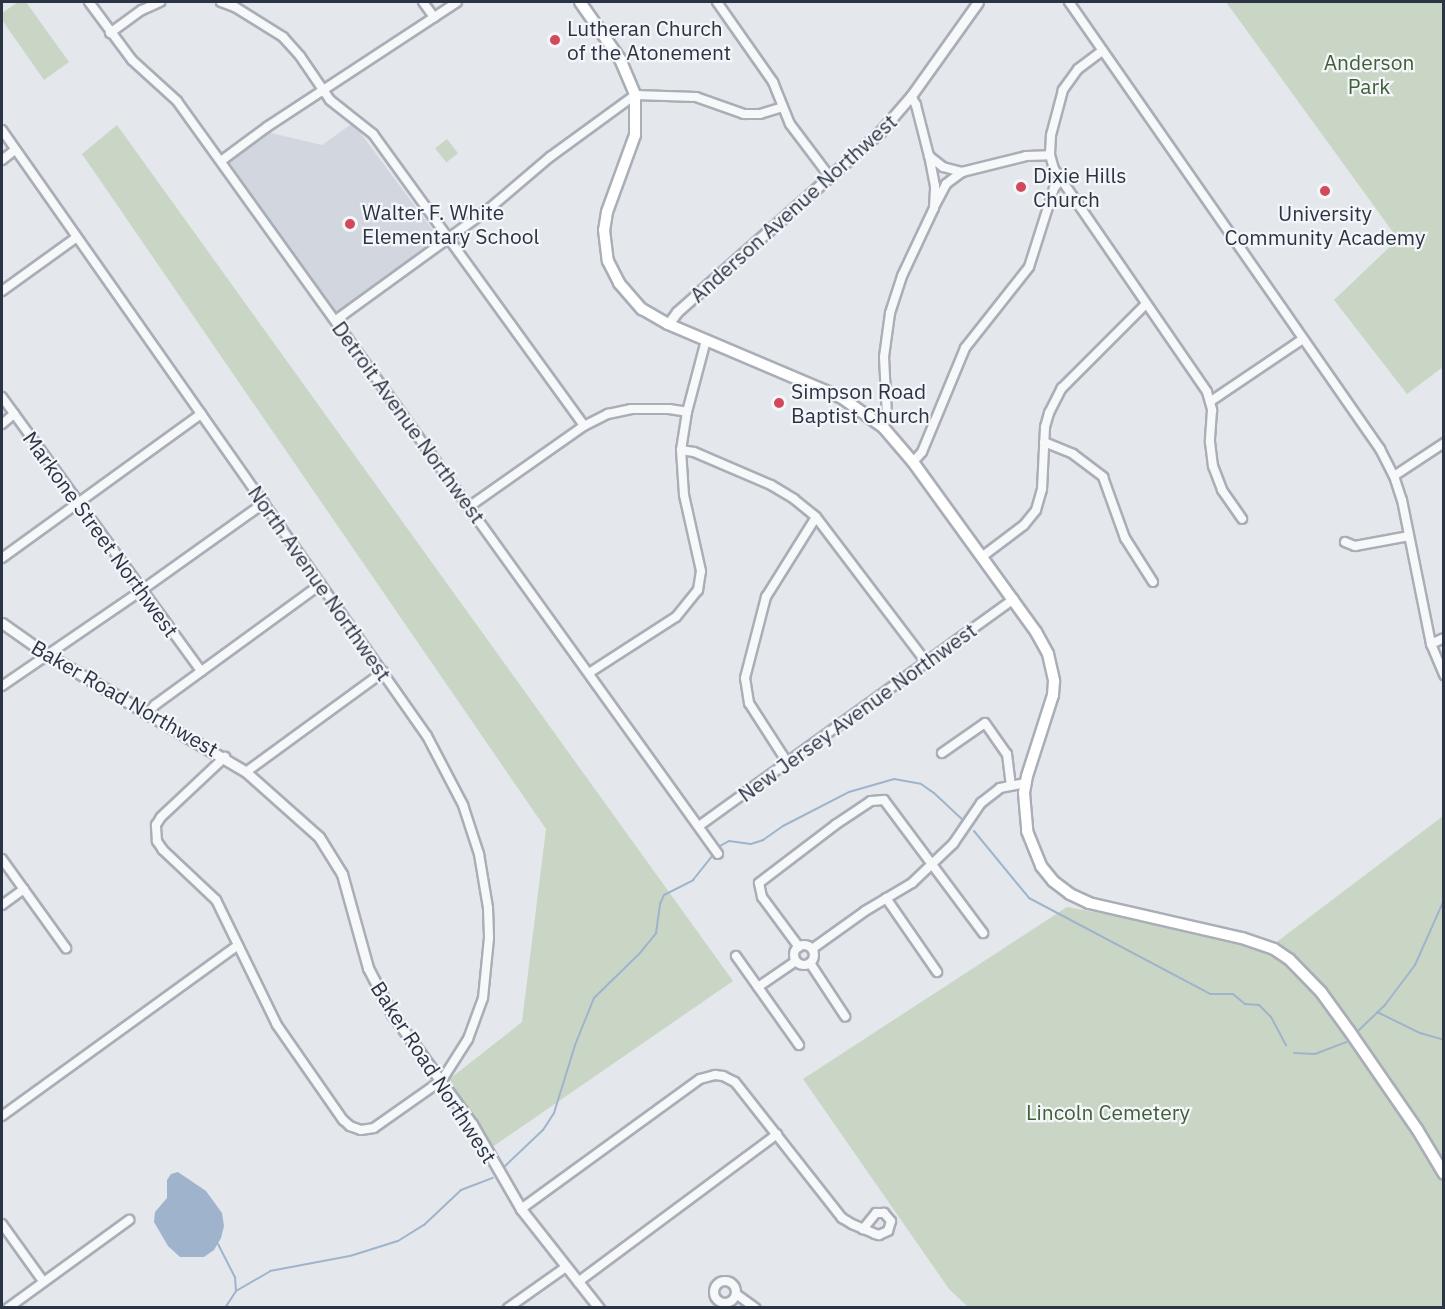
<!DOCTYPE html>
<html>
<head>
<meta charset="utf-8">
<style>
  body { margin:0 }
  #map { position:relative; width:1445px; height:1309px; overflow:hidden; background:#e4e7ec; font-family:"IBM Plex Sans",sans-serif }
  div>[style] { position:absolute }
  [style*='--x'] { left:calc(var(--x)*1px); top:calc(var(--y)*1px); width:calc(var(--w)*1px); rotate:calc(var(--a)*1deg) }
  .built>* { inset:0; background:#d2d6de }
  .green>* { inset:0; background:#c9d6c5; transform-origin:0 0 }
  .water>* { inset:0; background:#9fb4cc }
  .stream>* { height:2px; margin:-1px; padding:0 1px; transform-origin:1px; border-radius:1px; background:#9fb4cc }
  .roads { filter:drop-shadow(2px 0 #a9aeb7) drop-shadow(-2px 0 #a9aeb7) drop-shadow(0 2px #a9aeb7) drop-shadow(0 -2px #a9aeb7) }
  .minor>* { height:8px; margin:-4px; padding:0 4px; transform-origin:4px; border-radius:4px; background:#f7f8fa }
  .minor>.ring { margin:-4px; padding:0; box-sizing:content-box; background:none; border:8px solid #f7f8fa; border-radius:50% }
  .tertiary>* { height:9px; margin:-4.5px; padding:0 4.5px; transform-origin:4.5px; border-radius:4.5px; background:#f7f8fa }
  .secondary>* { height:10px; margin:-5px; padding:0 5px; transform-origin:5px; border-radius:5px; background:#fff }
  .dots>* { width:16px; height:16px; translate:-50% -50%; box-sizing:border-box; border:3px solid #f4f6f9; border-radius:50% }
  span { translate:-50% -50%; white-space:nowrap; text-align:center; line-height:1.15; -webkit-text-stroke:4.5px #f4f6f9; paint-order:stroke }
  .poi-label { font-size:21px; color:#2b3445 }
  .left { translate:0 -50%; text-align:left }
  .park-label { font-size:21px; color:#3f6138 }
  .street-label { font-size:21px; color:#2b3445 }
  .frame { position:absolute; inset:0; border:3px solid #2b3445; pointer-events:none }
</style>
</head>
<body>
<div id="map">
  <div class="built">
    <div style="clip-path:polygon(353px 123px,438px 237px,339px 317px,222px 152px,258px 130px,322px 145px)"></div>
  </div>
  <div class="green">
    <div style="clip-path:polygon(18px 2px,26px 2px,69px 62px,44px 80px,2px 20px,2px 13px)"></div>
    <div style="clip-path:polygon(1226px 2px,1443px 2px,1443px 367px,1407px 394px,1334px 300px,1398px 239px)"></div>
    <div style="clip-path:polygon(117px 125px,733px 981px,488px 1150px,447px 1081px,522px 1022px,546px 829px,82px 154px)"></div>
    <div style="left:447px;top:139px;width:18px;height:15px;rotate:52deg"></div>
    <div style="clip-path:polygon(1443px 816px,1443px 1307px,968px 1307px,949px 1289px,803px 1079px,1067px 907px,1274px 944px)"></div>
  </div>
  <div class="water">
    <div style="clip-path:polygon(178px 1172px,206px 1191px,222px 1213px,224px 1226px,221px 1238px,214px 1250px,204px 1257px,180px 1257px,168px 1246px,154px 1222px,155px 1212px,167px 1198px,167px 1180px,171px 1174px)"></div>
  </div>
  <div class="stream">
    <div style="--x:974;--y:831;--w:87;--a:50.6"></div>
    <div style="--x:1029;--y:898;--w:205;--a:27.9"></div>
    <div style="--x:1210;--y:994;--w:23;--a:0"></div>
    <div style="--x:1233;--y:994;--w:16;--a:40"></div>
    <div style="--x:1245;--y:1004;--w:14;--a:4"></div>
    <div style="--x:1259;--y:1005;--w:17;--a:45"></div>
    <div style="--x:1271;--y:1017;--w:32;--a:62"></div>
    <div style="--x:1377;--y:1012;--w:48;--a:26"></div>
    <div style="--x:1420;--y:1033;--w:25;--a:16"></div>
    <div style="--x:1357;--y:1032;--w:39;--a:-44"></div>
    <div style="--x:1385;--y:1005;--w:50;--a:-53.1"></div>
    <div style="--x:1415;--y:965;--w:71;--a:-66"></div>
    <div style="--x:1294;--y:1053;--w:21;--a:3"></div>
    <div style="--x:1315;--y:1054;--w:34;--a:-21"></div>
    <div style="--x:504;--y:1167;--w:54;--a:-43.5"></div>
    <div style="--x:543;--y:1130;--w:20;--a:-57"></div>
    <div style="--x:554;--y:1113;--w:71;--a:-72.8"></div>
    <div style="--x:575;--y:1045;--w:51;--a:-68"></div>
    <div style="--x:594;--y:998;--w:64;--a:-44.4"></div>
    <div style="--x:640;--y:953;--w:26;--a:-51"></div>
    <div style="--x:656;--y:933;--w:29;--a:-82"></div>
    <div style="--x:660;--y:904;--w:10;--a:-66"></div>
    <div style="--x:664;--y:895;--w:33;--a:-27"></div>
    <div style="--x:693;--y:880;--w:43;--a:-51.5"></div>
    <div style="--x:720;--y:846;--w:10;--a:-29"></div>
    <div style="--x:729;--y:841;--w:22;--a:8"></div>
    <div style="--x:751;--y:844;--w:13;--a:-18"></div>
    <div style="--x:763;--y:840;--w:24;--a:-35"></div>
    <div style="--x:783;--y:826;--w:74;--a:-27.3"></div>
    <div style="--x:849;--y:792;--w:47;--a:-16.1"></div>
    <div style="--x:894;--y:779;--w:27;--a:10"></div>
    <div style="--x:921;--y:784;--w:16;--a:35"></div>
    <div style="--x:934;--y:793;--w:38;--a:43"></div>
    <div style="--x:218;--y:1244;--w:37;--a:63"></div>
    <div style="--x:235;--y:1277;--w:14;--a:86"></div>
    <div style="--x:225;--y:1308;--w:20;--a:-57"></div>
    <div style="--x:236;--y:1291;--w:39;--a:-30"></div>
    <div style="--x:270;--y:1271;--w:81;--a:-10.6"></div>
    <div style="--x:350;--y:1256;--w:50;--a:-17.4"></div>
    <div style="--x:398;--y:1241;--w:31;--a:-32"></div>
    <div style="--x:424;--y:1225;--w:51;--a:-43.4"></div>
    <div style="--x:461;--y:1190;--w:34;--a:-21"></div>
  </div>
  <div class="roads">
    <div class="minor">
      <div style="--x:89;--y:2;--w:72;--a:53.4"></div>
      <div style="--x:132;--y:60;--w:61;--a:42.3"></div>
      <div style="--x:177;--y:101;--w:927;--a:54.3"></div>
      <div style="--x:221;--y:2;--w:15;--a:20"></div>
      <div style="--x:235;--y:7;--w:57;--a:32"></div>
      <div style="--x:283;--y:37;--w:25;--a:48"></div>
      <div style="--x:300;--y:56;--w:53;--a:55.7"></div>
      <div style="--x:330;--y:100;--w:55;--a:38.3"></div>
      <div style="--x:373;--y:134;--w:360;--a:54.1"></div>
      <div style="--x:423;--y:2;--w:19;--a:54"></div>
      <div style="--x:717;--y:2;--w:98;--a:55"></div>
      <div style="--x:773;--y:82;--w:45;--a:68"></div>
      <div style="--x:790;--y:124;--w:66;--a:53"></div>
      <div style="--x:1069;--y:2;--w:545;--a:55.17"></div>
      <div style="--x:1380;--y:449;--w:30;--a:63"></div>
      <div style="--x:1394;--y:476;--w:25;--a:72"></div>
      <div style="--x:1402;--y:500;--w:147;--a:78.6"></div>
      <div style="--x:1431;--y:644;--w:34;--a:67"></div>
      <div style="--x:110;--y:33;--w:39;--a:-36"></div>
      <div style="--x:142;--y:10;--w:20;--a:-24"></div>
      <div style="--x:1102;--y:51;--w:30;--a:143"></div>
      <div style="--x:1078;--y:69;--w:26;--a:126"></div>
      <div style="--x:1063;--y:90;--w:47;--a:104.9"></div>
      <div style="--x:1051;--y:135;--w:20;--a:93"></div>
      <div style="--x:1050;--y:155;--w:15;--a:74"></div>
      <div style="--x:1054;--y:169;--w:270;--a:55.5"></div>
      <div style="--x:1207;--y:392;--w:19;--a:74"></div>
      <div style="--x:1212;--y:410;--w:32;--a:94"></div>
      <div style="--x:1210;--y:442;--w:24;--a:83"></div>
      <div style="--x:1213;--y:466;--w:26;--a:69"></div>
      <div style="--x:1222;--y:490;--w:35;--a:55"></div>
      <div style="--x:2;--y:130;--w:740;--a:54.96"></div>
      <div style="--x:427;--y:736;--w:78;--a:62.4"></div>
      <div style="--x:463;--y:805;--w:52;--a:71.9"></div>
      <div style="--x:479;--y:854;--w:55;--a:80.5"></div>
      <div style="--x:488;--y:908;--w:30;--a:88"></div>
      <div style="--x:489;--y:938;--w:60;--a:95.7"></div>
      <div style="--x:483;--y:998;--w:44;--a:110.1"></div>
      <div style="--x:468;--y:1039;--w:49;--a:122.4"></div>
      <div style="--x:442;--y:1080;--w:83;--a:144.8"></div>
      <div style="--x:374;--y:1128;--w:13;--a:171"></div>
      <div style="--x:361;--y:1130;--w:12;--a:-160"></div>
      <div style="--x:350;--y:1126;--w:9;--a:-139"></div>
      <div style="--x:343;--y:1120;--w:116;--a:-124.8"></div>
      <div style="--x:277;--y:1025;--w:139;--a:-116"></div>
      <div style="--x:216;--y:900;--w:73;--a:-136.7"></div>
      <div style="--x:163;--y:850;--w:11;--a:-124"></div>
      <div style="--x:157;--y:841;--w:16;--a:-94"></div>
      <div style="--x:156;--y:825;--w:9;--a:-58"></div>
      <div style="--x:161;--y:817;--w:88;--a:-43.2"></div>
      <div style="--x:929;--y:156;--w:18;--a:38"></div>
      <div style="--x:943;--y:167;--w:20;--a:15"></div>
      <div style="--x:2;--y:160;--w:16;--a:-38"></div>
      <div style="--x:221;--y:161;--w:57;--a:-36.5"></div>
      <div style="--x:267;--y:127;--w:227;--a:-33.3"></div>
      <div style="--x:935;--y:205;--w:24;--a:-62"></div>
      <div style="--x:946;--y:184;--w:20;--a:-37"></div>
      <div style="--x:962;--y:172;--w:66;--a:-14"></div>
      <div style="--x:1026;--y:156;--w:24;--a:-2"></div>
      <div style="--x:2;--y:291;--w:92;--a:-35.8"></div>
      <div style="--x:336;--y:320;--w:190;--a:-36"></div>
      <div style="--x:490;--y:208;--w:79;--a:-40.4"></div>
      <div style="--x:550;--y:157;--w:105;--a:-36.1"></div>
      <div style="--x:635;--y:95;--w:61;--a:1.9"></div>
      <div style="--x:696;--y:97;--w:51;--a:19.5"></div>
      <div style="--x:744;--y:114;--w:16;--a:0"></div>
      <div style="--x:760;--y:114;--w:24;--a:-17"></div>
      <div style="--x:2;--y:397;--w:339;--a:54"></div>
      <div style="--x:1211;--y:401;--w:111;--a:-34"></div>
      <div style="--x:2;--y:424;--w:16;--a:-40"></div>
      <div style="--x:883;--y:427;--w:12;--a:-70"></div>
      <div style="--x:887;--y:416;--w:59;--a:-92.9"></div>
      <div style="--x:884;--y:357;--w:44;--a:-82.2"></div>
      <div style="--x:890;--y:313;--w:39;--a:-72"></div>
      <div style="--x:902;--y:276;--w:75;--a:-64.8"></div>
      <div style="--x:934;--y:208;--w:22;--a:-87"></div>
      <div style="--x:935;--y:186;--w:31;--a:-101"></div>
      <div style="--x:929;--y:156;--w:53;--a:-104.3"></div>
      <div style="--x:916;--y:105;--w:10;--a:-119"></div>
      <div style="--x:1044;--y:442;--w:31;--a:22"></div>
      <div style="--x:1073;--y:454;--w:38;--a:37"></div>
      <div style="--x:1103;--y:477;--w:65;--a:70.2"></div>
      <div style="--x:1125;--y:538;--w:52;--a:57.5"></div>
      <div style="--x:681;--y:450;--w:13;--a:9"></div>
      <div style="--x:694;--y:452;--w:84;--a:23.2"></div>
      <div style="--x:771;--y:485;--w:27;--a:31"></div>
      <div style="--x:794;--y:499;--w:28;--a:39"></div>
      <div style="--x:816;--y:517;--w:182;--a:52.8"></div>
      <div style="--x:913;--y:462;--w:13;--a:-48"></div>
      <div style="--x:922;--y:452;--w:113;--a:-67.5"></div>
      <div style="--x:965;--y:348;--w:103;--a:-51.7"></div>
      <div style="--x:1029;--y:267;--w:83;--a:-72.4"></div>
      <div style="--x:1054;--y:188;--w:9;--a:-49"></div>
      <div style="--x:1394;--y:476;--w:60;--a:-33.4"></div>
      <div style="--x:470;--y:506;--w:139;--a:-35.1"></div>
      <div style="--x:584;--y:426;--w:27;--a:-27"></div>
      <div style="--x:608;--y:414;--w:24;--a:-12"></div>
      <div style="--x:631;--y:409;--w:38;--a:0"></div>
      <div style="--x:669;--y:409;--w:18;--a:9"></div>
      <div style="--x:1345;--y:542;--w:11;--a:22"></div>
      <div style="--x:1355;--y:546;--w:55;--a:-10.5"></div>
      <div style="--x:983;--y:556;--w:51;--a:-37.1"></div>
      <div style="--x:1024;--y:525;--w:19;--a:-51"></div>
      <div style="--x:1036;--y:510;--w:22;--a:-74"></div>
      <div style="--x:1042;--y:489;--w:62;--a:-87.2"></div>
      <div style="--x:1045;--y:427;--w:15;--a:-74"></div>
      <div style="--x:1049;--y:413;--w:28;--a:-63"></div>
      <div style="--x:1062;--y:388;--w:119;--a:-45"></div>
      <div style="--x:2;--y:558;--w:246;--a:-35.9"></div>
      <div style="--x:1431;--y:644;--w:14;--a:-25"></div>
      <div style="--x:589;--y:673;--w:103;--a:-32.8"></div>
      <div style="--x:676;--y:617;--w:35;--a:-51"></div>
      <div style="--x:698;--y:590;--w:19;--a:-81"></div>
      <div style="--x:701;--y:571;--w:78;--a:-102.6"></div>
      <div style="--x:684;--y:495;--w:45;--a:-93.8"></div>
      <div style="--x:681;--y:450;--w:38;--a:-81"></div>
      <div style="--x:687;--y:412;--w:74;--a:-75.2"></div>
      <div style="--x:2;--y:686;--w:170;--a:-34.4"></div>
      <div style="--x:142;--y:590;--w:150;--a:-35.5"></div>
      <div style="--x:148;--y:713;--w:11;--a:-49"></div>
      <div style="--x:155;--y:705;--w:205;--a:-36.1"></div>
      <div style="--x:942;--y:753;--w:52;--a:-34.9"></div>
      <div style="--x:985;--y:723;--w:38;--a:55"></div>
      <div style="--x:1007;--y:754;--w:32;--a:83"></div>
      <div style="--x:787;--y:762;--w:70;--a:-122.8"></div>
      <div style="--x:749;--y:703;--w:25;--a:-99"></div>
      <div style="--x:745;--y:678;--w:84;--a:-75.5"></div>
      <div style="--x:766;--y:597;--w:94;--a:-58"></div>
      <div style="--x:246;--y:772;--w:170;--a:-36.1"></div>
      <div style="--x:699;--y:826;--w:388;--a:-35.8"></div>
      <div style="--x:2;--y:859;--w:110;--a:54.3"></div>
      <div style="--x:886;--y:898;--w:90;--a:55.4"></div>
      <div style="--x:2;--y:905;--w:27;--a:-36"></div>
      <div class="ring" style="left:794px;top:945px;width:12px;height:12px"></div>
      <div style="--x:799;--y:947;--w:62;--a:-126.5"></div>
      <div style="--x:762;--y:897;--w:14;--a:-102"></div>
      <div style="--x:759;--y:883;--w:96;--a:-37.3"></div>
      <div style="--x:835;--y:825;--w:43;--a:-33.7"></div>
      <div style="--x:871;--y:801;--w:13;--a:-4"></div>
      <div style="--x:884;--y:800;--w:166;--a:53.3"></div>
      <div style="--x:812;--y:949;--w:65;--a:-35.6"></div>
      <div style="--x:865;--y:911;--w:55;--a:-30.8"></div>
      <div style="--x:912;--y:883;--w:57;--a:-43.6"></div>
      <div style="--x:953;--y:844;--w:50;--a:-55.7"></div>
      <div style="--x:981;--y:803;--w:24;--a:-38"></div>
      <div style="--x:1000;--y:788;--w:26;--a:-11"></div>
      <div style="--x:736;--y:956;--w:109;--a:54.7"></div>
      <div style="--x:810;--y:963;--w:64;--a:56.6"></div>
      <div style="--x:758;--y:987;--w:46;--a:-34.4"></div>
      <div style="--x:2;--y:1116;--w:291;--a:-35.9"></div>
      <div style="--x:521;--y:1209;--w:221;--a:-36"></div>
      <div style="--x:700;--y:1079;--w:16;--a:-15"></div>
      <div style="--x:715;--y:1075;--w:8;--a:7"></div>
      <div style="--x:723;--y:1076;--w:13;--a:27"></div>
      <div style="--x:735;--y:1082;--w:173;--a:51.8"></div>
      <div style="--x:842;--y:1218;--w:12;--a:31"></div>
      <div style="--x:852;--y:1224;--w:25;--a:23"></div>
      <div style="--x:875;--y:1234;--w:4;--a:14"></div>
      <div style="--x:879;--y:1235;--w:10;--a:-24"></div>
      <div style="--x:888;--y:1231;--w:10;--a:-73"></div>
      <div style="--x:891;--y:1221;--w:11;--a:-131"></div>
      <div style="--x:884;--y:1213;--w:8;--a:180"></div>
      <div style="--x:876;--y:1213;--w:21;--a:129"></div>
      <div style="--x:2;--y:1224;--w:70;--a:54.3"></div>
      <div class="ring" style="left:714px;top:1281px;width:14px;height:14px"></div>
      <div style="--x:578;--y:1282;--w:248;--a:-36.6"></div>
      <div style="--x:736;--y:1294;--w:24;--a:36"></div>
      <div style="--x:8;--y:1308;--w:150;--a:-36"></div>
      <div style="--x:508;--y:1308;--w:71;--a:-35.3"></div>
    </div>
    <div class="tertiary">
      <div style="--x:668;--y:324;--w:15;--a:-53"></div>
      <div style="--x:677;--y:312;--w:271;--a:-41.6"></div>
      <div style="--x:880;--y:132;--w:48;--a:-49.3"></div>
      <div style="--x:911;--y:96;--w:115;--a:-54.5"></div>
      <div style="--x:2;--y:623;--w:54;--a:35.2"></div>
      <div style="--x:46;--y:654;--w:232;--a:30.5"></div>
      <div style="--x:246;--y:772;--w:98;--a:41.7"></div>
      <div style="--x:319;--y:837;--w:44;--a:58.1"></div>
      <div style="--x:342;--y:874;--w:98;--a:74.5"></div>
      <div style="--x:368;--y:968;--w:52;--a:62.4"></div>
      <div style="--x:392;--y:1014;--w:136;--a:54"></div>
      <div style="--x:472;--y:1124;--w:98;--a:60"></div>
      <div style="--x:521;--y:1209;--w:126;--a:51.8"></div>
    </div>
    <div class="secondary">
      <div style="--x:580;--y:2;--w:70;--a:54.9"></div>
      <div style="--x:620;--y:59;--w:39;--a:67"></div>
      <div style="--x:635;--y:95;--w:40;--a:90"></div>
      <div style="--x:635;--y:135;--w:82;--a:110"></div>
      <div style="--x:607;--y:212;--w:18;--a:99"></div>
      <div style="--x:604;--y:230;--w:31;--a:83"></div>
      <div style="--x:608;--y:261;--w:25;--a:63"></div>
      <div style="--x:619;--y:283;--w:35;--a:49"></div>
      <div style="--x:642;--y:309;--w:30;--a:30"></div>
      <div style="--x:668;--y:324;--w:189;--a:23"></div>
      <div style="--x:842;--y:398;--w:50;--a:35.3"></div>
      <div style="--x:883;--y:427;--w:46;--a:49.4"></div>
      <div style="--x:913;--y:462;--w:210;--a:54.1"></div>
      <div style="--x:1036;--y:632;--w:25;--a:61"></div>
      <div style="--x:1048;--y:654;--w:28;--a:77"></div>
      <div style="--x:1054;--y:681;--w:14;--a:94"></div>
      <div style="--x:1053;--y:695;--w:85;--a:107.8"></div>
      <div style="--x:1027;--y:776;--w:17;--a:100"></div>
      <div style="--x:1024;--y:793;--w:38;--a:85"></div>
      <div style="--x:1027;--y:831;--w:38;--a:68"></div>
      <div style="--x:1041;--y:866;--w:19;--a:51"></div>
      <div style="--x:1053;--y:881;--w:21;--a:37"></div>
      <div style="--x:1070;--y:894;--w:21;--a:25"></div>
      <div style="--x:1089;--y:903;--w:157;--a:12.9"></div>
      <div style="--x:1242;--y:938;--w:34;--a:19"></div>
      <div style="--x:1274;--y:949;--w:18;--a:34"></div>
      <div style="--x:1289;--y:959;--w:46;--a:45.9"></div>
      <div style="--x:1321;--y:992;--w:49;--a:54.1"></div>
      <div style="--x:1350;--y:1032;--w:118;--a:55.4"></div>
      <div style="--x:1417;--y:1129;--w:52;--a:59"></div>
    </div>
  </div>
  <div class="dots">
    <div style="left:555px;top:40px;background:#d1495b"></div>
    <div style="left:1021px;top:187px;background:#d1495b"></div>
    <div style="left:1325px;top:191px;background:#d1495b"></div>
    <div style="left:350px;top:224px;background:#d1495b"></div>
    <div style="left:779px;top:403px;background:#d1495b"></div>
  </div>
  <div class="poi-label">
    <span class="left" style="left:567px;top:40px">Lutheran Church<br>of the Atonement</span>
    <span class="left" style="left:1033px;top:187px">Dixie Hills<br>Church</span>
    <span class="left" style="left:362px;top:224px">Walter F. White<br>Elementary School</span>
    <span style="left:1325px;top:225px">University<br>Community Academy</span>
    <span class="left" style="left:791px;top:403px">Simpson Road<br>Baptist Church</span>
  </div>
  <div class="park-label">
    <span style="left:1369px;top:74px">Anderson<br>Park</span>
    <span style="left:1108px;top:1112px">Lincoln Cemetery</span>
  </div>
  <div class="street-label">
    <span style="left:793px;top:208px;rotate:-42deg">Anderson Avenue Northwest</span>
    <span style="left:409px;top:422px;rotate:54deg">Detroit Avenue Northwest</span>
    <span style="left:101px;top:534px;rotate:54deg">Markone Street Northwest</span>
    <span style="left:320px;top:583px;rotate:55deg">North Avenue Northwest</span>
    <span style="left:125px;top:698px;rotate:30deg">Baker Road Northwest</span>
    <span style="left:857px;top:712px;rotate:-36deg">New Jersey Avenue Northwest</span>
    <span style="left:434px;top:1072px;rotate:57deg">Baker Road Northwest</span>
  </div>
  <div class="frame"></div>
</div>
</body>
</html>
